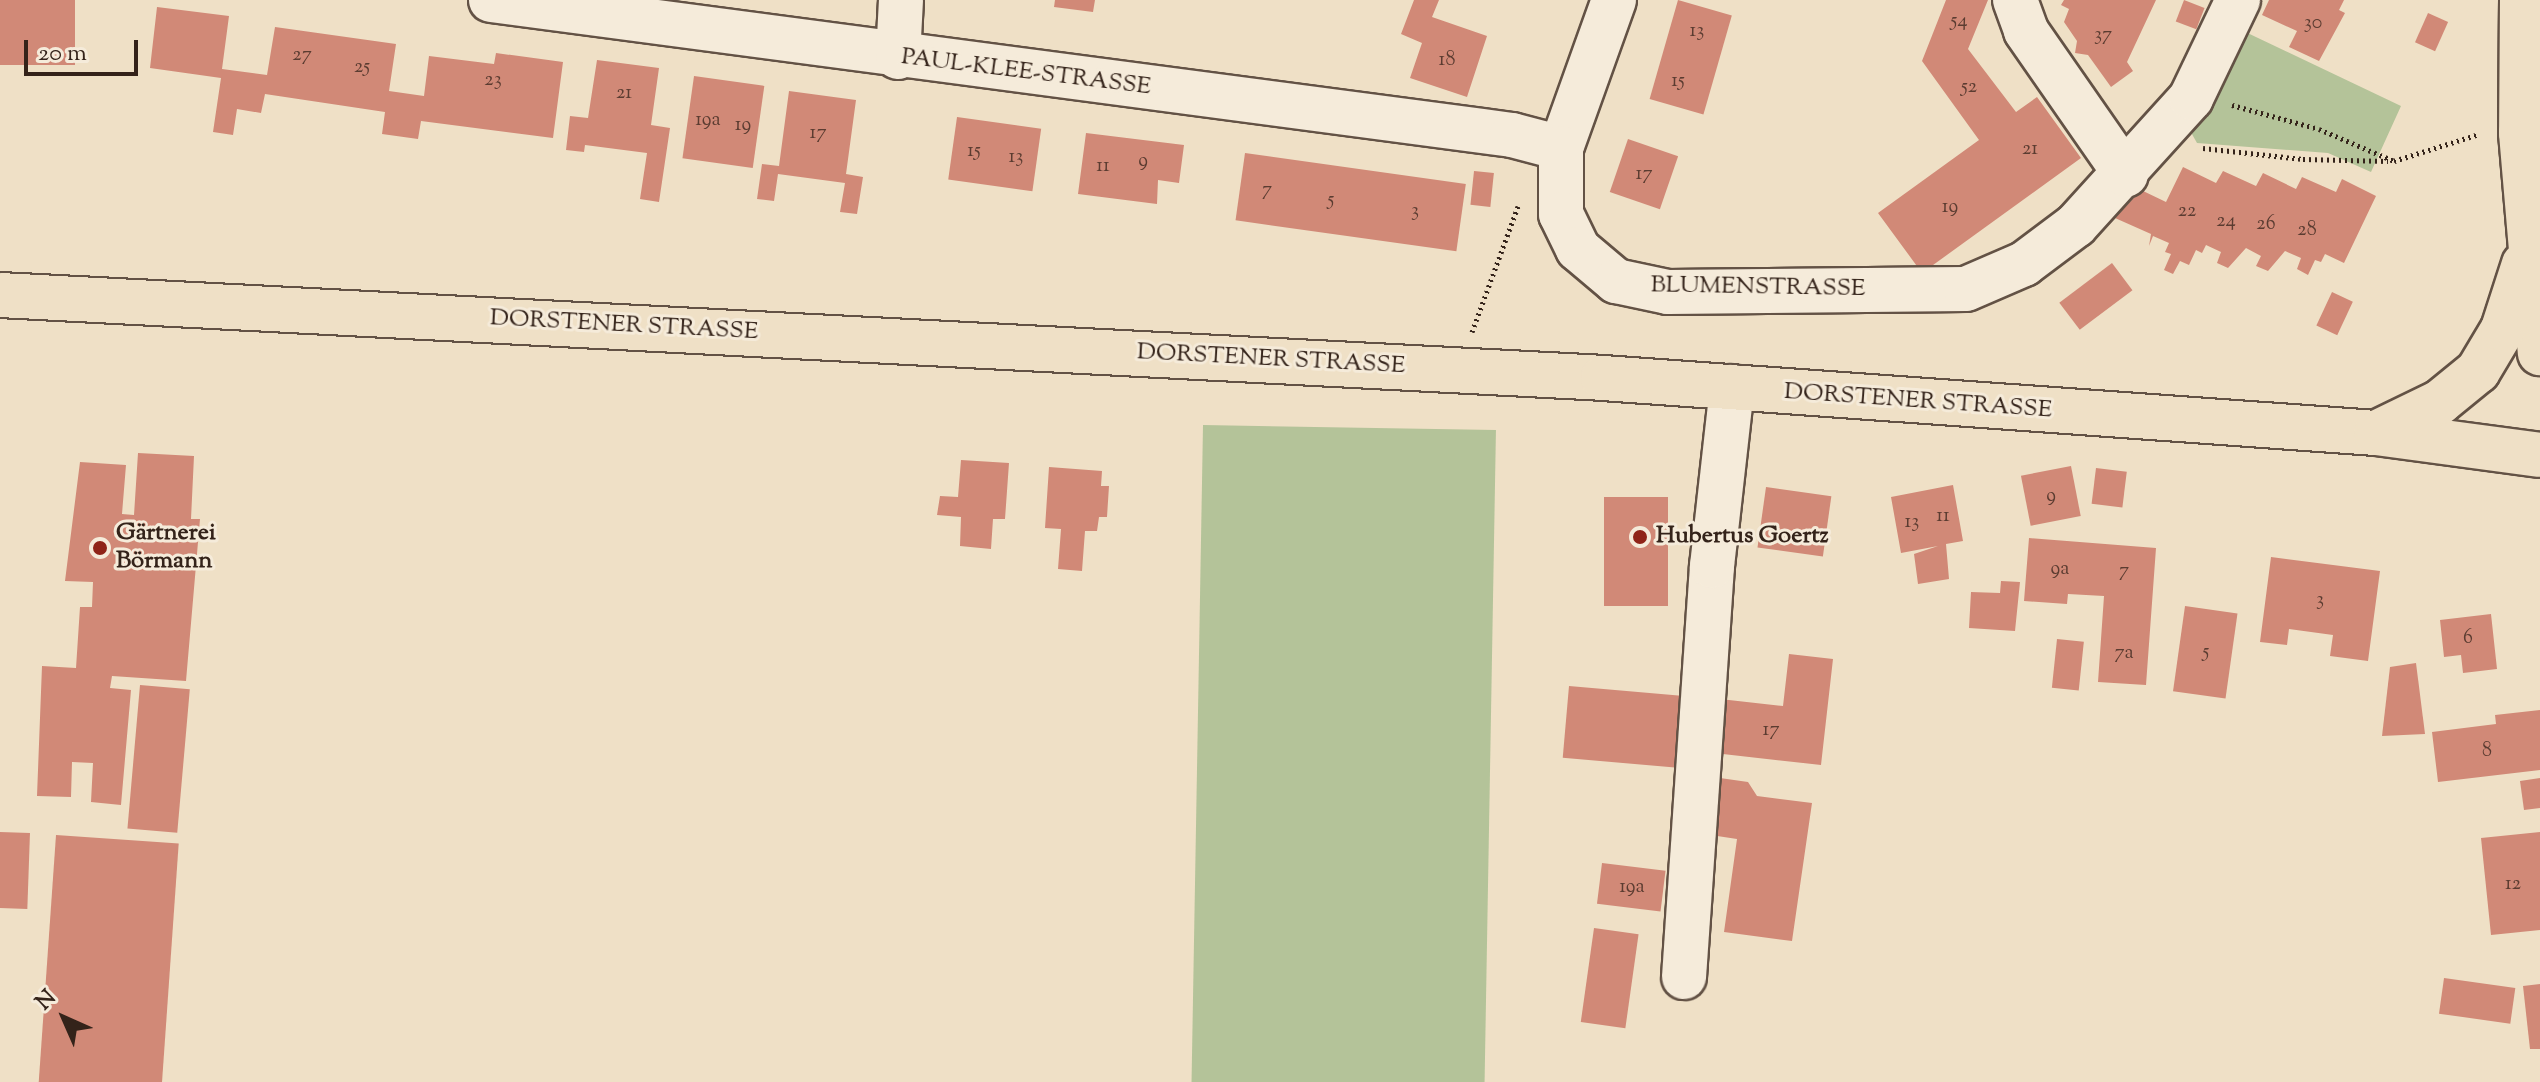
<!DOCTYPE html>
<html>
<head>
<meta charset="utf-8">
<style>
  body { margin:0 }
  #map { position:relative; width:2540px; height:1082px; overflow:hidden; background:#efe0c6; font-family:"Sorts Mill Goudy",serif }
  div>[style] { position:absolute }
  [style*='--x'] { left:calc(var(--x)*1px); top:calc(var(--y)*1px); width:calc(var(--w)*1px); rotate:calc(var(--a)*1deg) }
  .green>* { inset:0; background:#b4c399; transform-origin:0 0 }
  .building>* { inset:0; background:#d18977; transform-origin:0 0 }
  .path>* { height:5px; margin-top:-2.5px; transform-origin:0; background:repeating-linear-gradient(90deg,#34231a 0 2px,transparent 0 6px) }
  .roads { filter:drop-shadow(2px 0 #635245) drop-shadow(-2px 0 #635245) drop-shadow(0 2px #635245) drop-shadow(0 -2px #635245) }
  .minor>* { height:44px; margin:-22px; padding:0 22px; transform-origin:22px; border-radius:22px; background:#f5ebda }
  .major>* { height:44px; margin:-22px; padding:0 22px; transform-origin:22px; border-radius:22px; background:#efe0c6 }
  .dots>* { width:22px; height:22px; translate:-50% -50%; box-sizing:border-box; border:4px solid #f5ebda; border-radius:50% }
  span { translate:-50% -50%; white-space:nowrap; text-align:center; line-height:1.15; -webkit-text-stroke:6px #f5ebda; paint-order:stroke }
  .number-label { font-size:20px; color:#5b3c31 }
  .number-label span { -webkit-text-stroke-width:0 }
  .street-label { font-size:24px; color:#34231a }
  .poi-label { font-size:24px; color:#34231a; font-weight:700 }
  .left { translate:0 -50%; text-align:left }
  .north { position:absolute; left:24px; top:978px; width:80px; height:80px; -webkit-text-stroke:6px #f5ebda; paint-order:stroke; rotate:315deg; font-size:22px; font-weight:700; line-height:32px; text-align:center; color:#34231a }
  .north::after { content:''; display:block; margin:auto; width:28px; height:36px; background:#34231a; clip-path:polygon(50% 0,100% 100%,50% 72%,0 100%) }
  .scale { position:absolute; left:24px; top:40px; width:114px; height:36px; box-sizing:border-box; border:4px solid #34231a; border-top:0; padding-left:10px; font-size:24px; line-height:28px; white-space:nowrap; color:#34231a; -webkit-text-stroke:6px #f5ebda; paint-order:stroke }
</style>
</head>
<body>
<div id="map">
  <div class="green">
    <div style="clip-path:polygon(2237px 28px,2401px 106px,2371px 172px,2328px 153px,2197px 143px,2188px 127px)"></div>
    <div style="left:1203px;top:425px;width:293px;height:667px;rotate:1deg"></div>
  </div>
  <div class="building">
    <div style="left:0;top:0;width:75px;height:65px"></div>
    <div style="clip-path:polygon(1055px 0,1095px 0,1093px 12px,1054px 7px)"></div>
    <div style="clip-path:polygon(1414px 0,1439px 0,1432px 17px,1487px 36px,1467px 97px,1410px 78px,1422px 43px,1401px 34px)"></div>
    <div style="left:1678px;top:0;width:56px;height:103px;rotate:16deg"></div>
    <div style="clip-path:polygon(1946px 0,1988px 0,1968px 49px,2016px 112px,2037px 97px,2081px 158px,1922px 273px,1878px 213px,1979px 140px,1922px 61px)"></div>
    <div style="clip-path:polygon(2064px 0,2156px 0,2127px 62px,2133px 71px,2111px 87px,2088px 55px,2075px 53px,2077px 41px,2064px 22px,2069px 9px,2061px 5px)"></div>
    <div style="left:2184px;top:0;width:22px;height:23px;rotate:21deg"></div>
    <div style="clip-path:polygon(2269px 0,2344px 0,2339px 10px,2345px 13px,2319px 61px,2289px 47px,2297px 31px,2262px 15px)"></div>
    <div style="clip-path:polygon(157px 7px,229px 16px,222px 69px,267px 75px,275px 27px,396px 44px,389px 91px,424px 96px,429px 56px,494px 64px,496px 53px,563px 62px,553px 138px,421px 121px,418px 139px,382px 134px,385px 112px,265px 94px,261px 113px,237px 109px,233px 135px,213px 132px,221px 78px,150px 68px)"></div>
    <div style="left:2428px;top:13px;width:22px;height:32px;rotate:24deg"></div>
    <div style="clip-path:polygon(597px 60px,659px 68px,651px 125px,670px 128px,659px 202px,640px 199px,647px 153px,585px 145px,584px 152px,566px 150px,570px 116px,588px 118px)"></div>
    <div style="left:694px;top:76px;width:71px;height:83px;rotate:8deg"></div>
    <div style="clip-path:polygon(789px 91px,856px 100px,846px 174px,863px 177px,857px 214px,840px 212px,845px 183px,778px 174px,774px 201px,757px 199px,762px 164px,779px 166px)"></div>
    <div style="left:957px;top:117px;width:85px;height:63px;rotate:8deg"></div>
    <div style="clip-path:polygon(1086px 133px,1184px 145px,1179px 183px,1158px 180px,1157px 204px,1078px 194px)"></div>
    <div style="left:1628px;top:139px;width:53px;height:56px;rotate:19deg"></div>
    <div style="left:1245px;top:153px;width:223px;height:68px;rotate:8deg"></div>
    <div style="clip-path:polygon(2183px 167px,2216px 183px,2223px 171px,2256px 186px,2263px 173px,2296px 189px,2302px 177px,2336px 192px,2342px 179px,2376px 196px,2344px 263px,2325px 254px,2321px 262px,2315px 260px,2308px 275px,2297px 269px,2301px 258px,2285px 251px,2268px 271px,2256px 266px,2261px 256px,2246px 248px,2228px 268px,2217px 263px,2221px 252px,2206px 245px,2202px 253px,2196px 250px,2189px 265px,2180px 261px,2173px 274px,2164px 270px,2171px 254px,2165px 252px,2169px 243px,2153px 236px,2149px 246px,2151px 234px,2115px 218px,2141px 190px,2166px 202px)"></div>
    <div style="left:1474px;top:171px;width:20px;height:34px;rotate:6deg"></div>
    <div style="left:2112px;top:263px;width:34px;height:66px;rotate:53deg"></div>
    <div style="left:2332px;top:292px;width:23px;height:37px;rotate:25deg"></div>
    <div style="clip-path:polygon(138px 453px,194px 456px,191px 519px,200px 519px,186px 681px,112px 676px,110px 688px,131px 690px,121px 805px,91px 802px,93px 763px,72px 762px,71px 797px,37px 796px,42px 666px,76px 668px,80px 607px,92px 607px,93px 582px,65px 581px,80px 462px,126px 465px,122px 514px,134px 515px)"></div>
    <div style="clip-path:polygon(961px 460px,1009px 463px,1005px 519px,993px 519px,991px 549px,960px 546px,961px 517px,937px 515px,940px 496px,958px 497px)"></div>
    <div style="left:2071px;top:466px;width:51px;height:51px;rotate:79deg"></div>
    <div style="clip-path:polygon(1049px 467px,1102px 471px,1101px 486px,1109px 486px,1107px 517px,1099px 517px,1097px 531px,1085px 531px,1082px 571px,1058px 569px,1061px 529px,1045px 528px)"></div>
    <div style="left:2096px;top:468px;width:31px;height:36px;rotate:7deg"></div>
    <div style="clip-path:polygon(1953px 485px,1963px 541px,1946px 544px,1949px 579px,1918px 584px,1914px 554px,1938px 546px,1901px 553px,1891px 497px)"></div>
    <div style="left:1766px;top:487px;width:66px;height:61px;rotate:8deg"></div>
    <div style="left:1604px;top:497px;width:64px;height:109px"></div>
    <div style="clip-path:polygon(2029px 538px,2156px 548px,2146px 685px,2098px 682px,2104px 596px,2068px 594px,2067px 604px,2024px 601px)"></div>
    <div style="clip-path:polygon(2271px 557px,2380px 571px,2368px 661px,2330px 656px,2333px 635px,2289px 629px,2287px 645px,2260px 642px)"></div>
    <div style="clip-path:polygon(2001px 581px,2020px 582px,2015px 631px,1969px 628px,1971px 592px,2000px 593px)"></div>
    <div style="left:2185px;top:606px;width:53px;height:86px;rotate:8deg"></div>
    <div style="clip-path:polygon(2491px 614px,2497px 669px,2463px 673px,2461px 655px,2444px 657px,2440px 620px)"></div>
    <div style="left:2057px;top:639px;width:27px;height:49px;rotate:6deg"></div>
    <div style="clip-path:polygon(1789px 654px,1833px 659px,1821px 765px,1714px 753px,1720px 699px,1783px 706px)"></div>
    <div style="clip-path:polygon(2416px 663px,2425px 734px,2382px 736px,2390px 667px)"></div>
    <div style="left:140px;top:685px;width:50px;height:144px;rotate:5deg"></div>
    <div style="left:1569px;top:686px;width:127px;height:72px;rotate:5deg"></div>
    <div style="clip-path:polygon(2540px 710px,2540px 770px,2438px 782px,2432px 732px,2496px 724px,2495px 715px)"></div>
    <div style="clip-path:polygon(1713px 777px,1748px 782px,1757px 796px,1812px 803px,1792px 941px,1724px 932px,1737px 839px,1704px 834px)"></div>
    <div style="clip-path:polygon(2540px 778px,2540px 808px,2524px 810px,2520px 781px)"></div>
    <div style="left:0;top:832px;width:30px;height:76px;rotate:2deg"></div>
    <div style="clip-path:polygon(2540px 832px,2540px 930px,2491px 935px,2481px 838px)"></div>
    <div style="left:56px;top:835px;width:123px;height:248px;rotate:4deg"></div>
    <div style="left:1602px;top:863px;width:64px;height:41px;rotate:7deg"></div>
    <div style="left:1594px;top:928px;width:45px;height:95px;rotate:8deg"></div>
    <div style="left:2444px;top:978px;width:72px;height:36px;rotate:8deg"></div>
    <div style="clip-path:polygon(2540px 984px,2540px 1049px,2530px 1049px,2523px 986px)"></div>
  </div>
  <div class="path">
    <div style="--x:2232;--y:105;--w:90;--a:15.4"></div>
    <div style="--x:2319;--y:129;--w:82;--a:23.1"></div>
    <div style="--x:2394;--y:161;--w:89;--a:-17.6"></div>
    <div style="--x:2203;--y:148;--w:101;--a:6.3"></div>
    <div style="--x:2303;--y:159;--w:85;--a:1.3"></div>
    <div style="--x:1472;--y:332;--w:134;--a:-69.9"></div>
  </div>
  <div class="roads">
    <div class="minor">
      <div style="--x:491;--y:0;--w:1030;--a:7.53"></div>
      <div style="--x:1512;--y:135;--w:51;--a:14.9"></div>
      <div style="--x:1614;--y:0;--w:157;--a:109.7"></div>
      <div style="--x:1561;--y:148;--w:66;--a:90"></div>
      <div style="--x:1561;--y:214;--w:39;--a:64"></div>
      <div style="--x:1578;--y:249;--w:50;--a:40.1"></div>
      <div style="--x:1616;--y:281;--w:53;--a:11.9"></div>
      <div style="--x:1668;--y:292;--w:298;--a:-0.6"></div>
      <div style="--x:1966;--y:289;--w:63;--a:-23.3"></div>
      <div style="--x:2024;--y:264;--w:65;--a:-36.9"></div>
      <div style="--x:2076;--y:225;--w:171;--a:-47.8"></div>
      <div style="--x:2191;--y:98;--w:109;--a:-64.4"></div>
      <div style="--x:2015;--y:0;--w:33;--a:70"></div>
      <div style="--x:2026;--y:31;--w:175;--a:55.2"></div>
      <div style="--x:898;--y:57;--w:57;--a:-87"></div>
      <div style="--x:1684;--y:977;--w:412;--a:-86.1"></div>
      <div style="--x:1712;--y:566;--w:180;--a:-83.6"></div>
    </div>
    <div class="major">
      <div style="--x:2522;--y:0;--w:133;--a:90.4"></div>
      <div style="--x:2521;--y:133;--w:221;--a:85.1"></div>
      <div style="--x:0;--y:295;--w:1605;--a:2.96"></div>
      <div style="--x:1603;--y:378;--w:775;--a:4.07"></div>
      <div style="--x:2376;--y:433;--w:165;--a:7.6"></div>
      <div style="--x:2376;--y:433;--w:71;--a:-25.8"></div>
      <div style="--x:2440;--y:402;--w:49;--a:-39.2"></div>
      <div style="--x:2478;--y:371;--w:49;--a:-59.2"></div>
      <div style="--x:2503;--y:329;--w:68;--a:-72.1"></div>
    </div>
  </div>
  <div class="dots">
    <div style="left:1640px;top:537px;background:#8f2418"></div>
    <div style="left:100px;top:548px;background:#8f2418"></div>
  </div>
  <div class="number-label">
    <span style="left:1959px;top:21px">54</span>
    <span style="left:2313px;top:23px">30</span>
    <span style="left:1697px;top:31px">13</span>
    <span style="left:2103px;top:35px">37</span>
    <span style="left:302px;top:55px">27</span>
    <span style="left:1447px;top:60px">18</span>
    <span style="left:362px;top:67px">25</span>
    <span style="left:493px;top:80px">23</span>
    <span style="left:1678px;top:81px">15</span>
    <span style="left:1969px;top:87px">52</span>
    <span style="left:624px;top:93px">21</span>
    <span style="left:708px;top:120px">19a</span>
    <span style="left:743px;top:125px">19</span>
    <span style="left:818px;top:133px">17</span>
    <span style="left:2030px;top:149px">21</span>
    <span style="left:974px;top:151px">15</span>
    <span style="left:1016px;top:157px">13</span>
    <span style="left:1143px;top:161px">9</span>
    <span style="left:1103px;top:166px">11</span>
    <span style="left:1644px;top:174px">17</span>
    <span style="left:1267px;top:190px">7</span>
    <span style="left:1331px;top:200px">5</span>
    <span style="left:1950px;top:207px">19</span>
    <span style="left:1415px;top:211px">3</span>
    <span style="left:2187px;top:211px">22</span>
    <span style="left:2226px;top:221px">24</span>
    <span style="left:2266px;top:224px">26</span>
    <span style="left:2307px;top:230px">28</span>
    <span style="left:2051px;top:496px">9</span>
    <span style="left:1943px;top:516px">11</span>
    <span style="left:1912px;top:522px">13</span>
    <span style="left:2060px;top:569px">9a</span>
    <span style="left:2124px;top:571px">7</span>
    <span style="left:2320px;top:600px">3</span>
    <span style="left:2468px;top:638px">6</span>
    <span style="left:2206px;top:652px">5</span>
    <span style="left:2124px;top:653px">7a</span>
    <span style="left:1771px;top:730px">17</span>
    <span style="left:2487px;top:751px">8</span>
    <span style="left:2513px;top:884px">12</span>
    <span style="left:1632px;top:887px">19a</span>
  </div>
  <div class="street-label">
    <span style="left:1026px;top:73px;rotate:7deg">PAUL-KLEE-STRASSE</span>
    <span style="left:1758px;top:288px;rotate:1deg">BLUMENSTRASSE</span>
    <span style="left:624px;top:326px;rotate:3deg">DORSTENER STRASSE</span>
    <span style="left:1271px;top:360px;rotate:3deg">DORSTENER STRASSE</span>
    <span style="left:1918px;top:402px;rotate:4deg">DORSTENER STRASSE</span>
  </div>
  <div class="poi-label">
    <span class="left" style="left:116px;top:548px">Gärtnerei<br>Börmann</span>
    <span class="left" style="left:1656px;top:537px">Hubertus Goertz</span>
  </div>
  <div class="north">N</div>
  <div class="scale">20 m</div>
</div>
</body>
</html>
